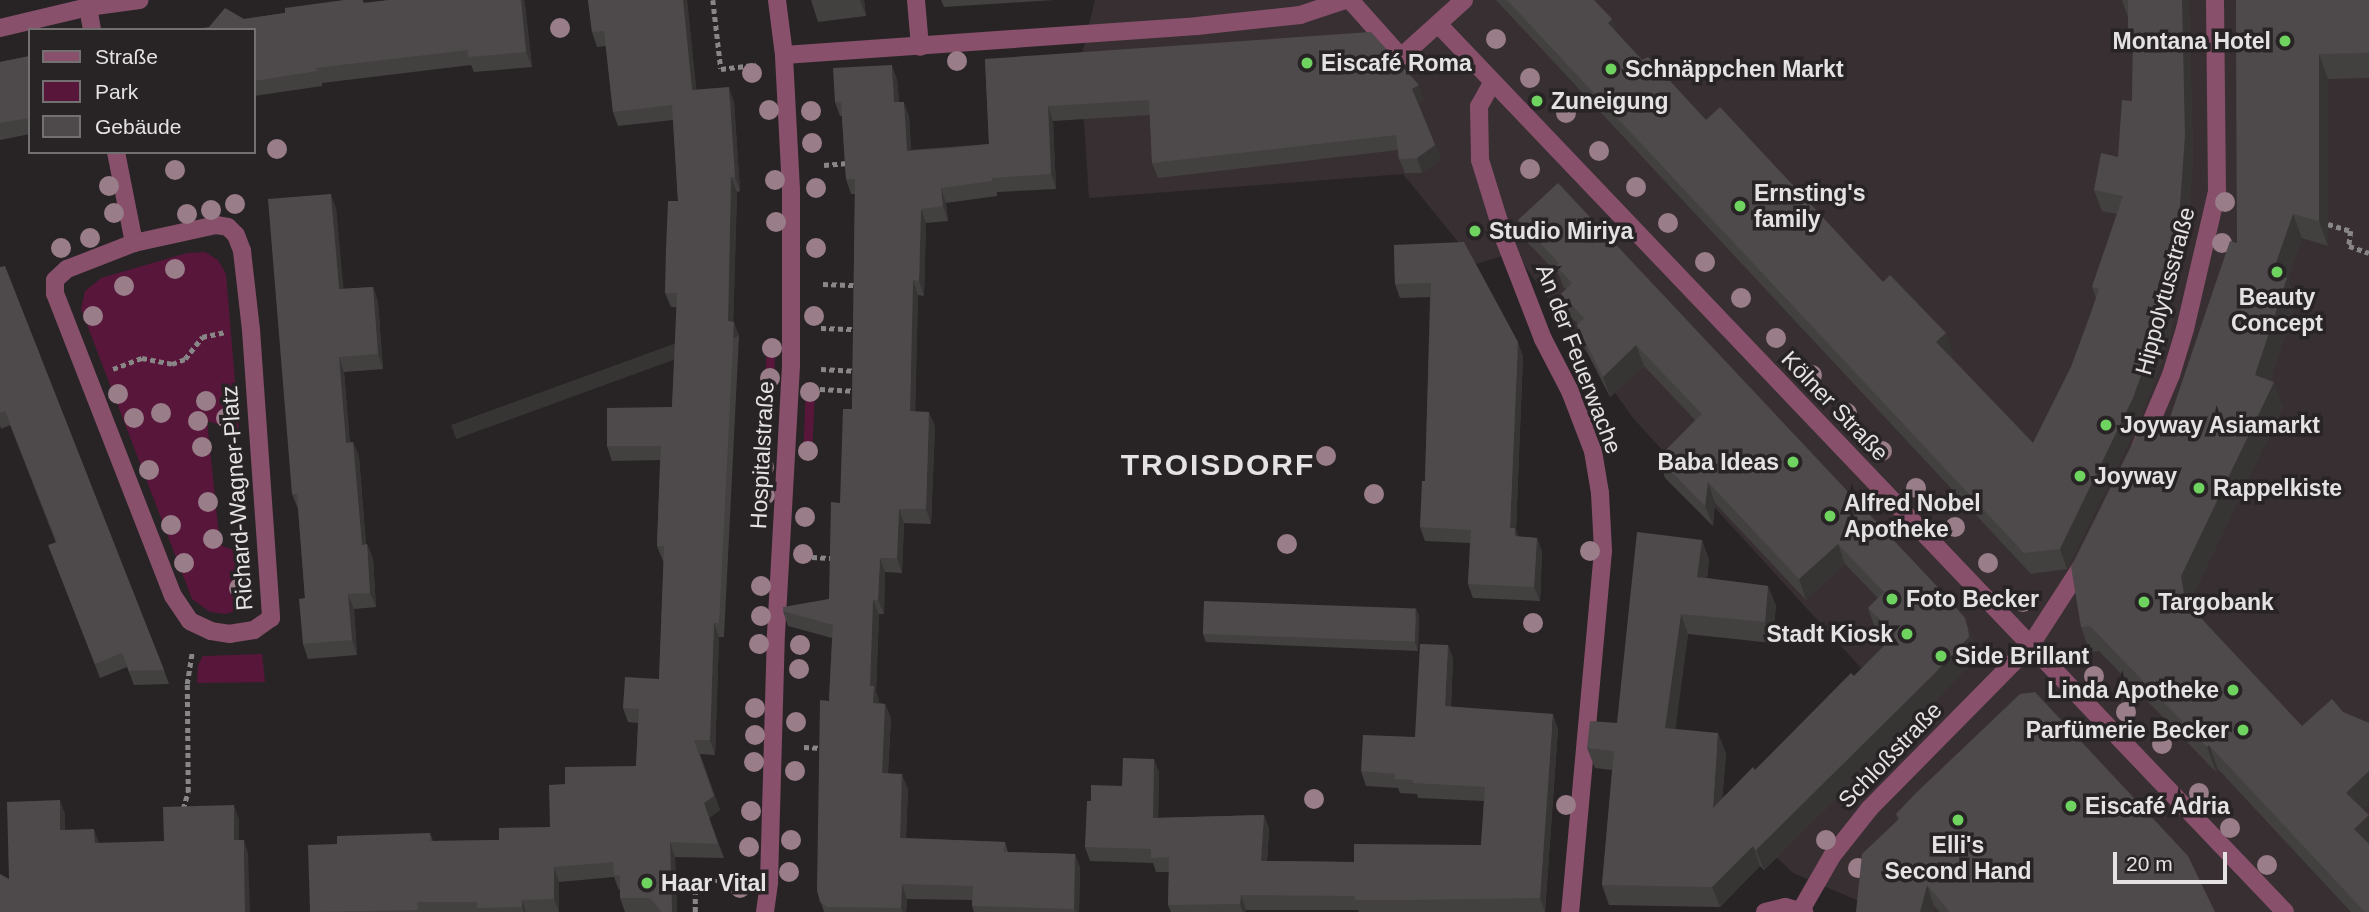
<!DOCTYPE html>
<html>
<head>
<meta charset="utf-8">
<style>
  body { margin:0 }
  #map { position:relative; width:2369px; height:912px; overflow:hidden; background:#282426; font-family:Helvetica,sans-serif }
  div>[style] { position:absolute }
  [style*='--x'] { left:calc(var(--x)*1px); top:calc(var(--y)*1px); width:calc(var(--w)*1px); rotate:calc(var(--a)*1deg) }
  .built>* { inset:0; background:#382f33 }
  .green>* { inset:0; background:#58163a }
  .path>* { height:4.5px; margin-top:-2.25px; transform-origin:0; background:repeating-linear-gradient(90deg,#898687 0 5px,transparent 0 8.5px) }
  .service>* { height:18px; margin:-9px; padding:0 9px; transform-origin:9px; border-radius:9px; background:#88506a }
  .pedestrian>* { height:18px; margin:-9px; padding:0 9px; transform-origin:9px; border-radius:9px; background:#88506a }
  .minor>* { height:18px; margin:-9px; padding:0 9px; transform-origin:9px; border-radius:9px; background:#88506a }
  .trees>* { width:20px; height:20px; margin:-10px; border-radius:50%; background:#997d89 }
  .wall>* { inset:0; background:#434040 }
  .shaded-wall>* { inset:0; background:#373434; transform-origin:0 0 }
  .building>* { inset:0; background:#4e4a4b; transform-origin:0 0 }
  .dots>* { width:19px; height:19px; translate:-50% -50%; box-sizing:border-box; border:4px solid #282426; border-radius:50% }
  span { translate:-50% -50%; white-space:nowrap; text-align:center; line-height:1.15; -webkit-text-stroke:7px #282426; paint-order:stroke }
  .poi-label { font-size:23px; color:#e4e2e3; font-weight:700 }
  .right { translate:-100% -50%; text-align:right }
  .left { translate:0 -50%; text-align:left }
  .street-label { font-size:23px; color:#e4e2e3 }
  .district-label { font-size:30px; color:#e4e2e3; font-weight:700; letter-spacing:2px }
  .legend { position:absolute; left:28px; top:28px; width:228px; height:126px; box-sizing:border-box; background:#282426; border:2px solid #737072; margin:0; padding:9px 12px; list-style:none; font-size:21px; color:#e4e2e3 }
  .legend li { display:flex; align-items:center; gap:14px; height:35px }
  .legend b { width:35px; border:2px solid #737072 }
  .scale { position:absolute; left:2113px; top:852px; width:114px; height:32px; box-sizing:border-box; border:4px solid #e4e2e3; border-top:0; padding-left:9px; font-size:21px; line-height:24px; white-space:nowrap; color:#e4e2e3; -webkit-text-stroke:5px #282426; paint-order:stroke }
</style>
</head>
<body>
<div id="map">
  <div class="built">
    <div style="clip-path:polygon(1095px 0,2369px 0,2369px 912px,1870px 912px,1871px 906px,1793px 873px,1724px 807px,1862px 669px,1633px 418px,1515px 252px,1476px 264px,1403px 174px,1089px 198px,1080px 63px)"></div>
  </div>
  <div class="green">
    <div style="clip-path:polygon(205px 252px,218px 260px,226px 274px,239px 430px,207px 421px,220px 545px,250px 556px,249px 597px,242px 608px,226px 614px,210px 612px,192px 599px,81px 309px,85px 291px,101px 278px,187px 253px)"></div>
    <div style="clip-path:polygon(771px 340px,776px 343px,772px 411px,768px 414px,764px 410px,767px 343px)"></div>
    <div style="clip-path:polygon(810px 386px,815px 389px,812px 457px,808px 459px,803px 456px,806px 389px)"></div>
    <div style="clip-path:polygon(262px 654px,265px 682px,197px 683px,198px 665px,203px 656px)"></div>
  </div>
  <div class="path">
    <div style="--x:713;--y:0;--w:69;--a:83.4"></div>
    <div style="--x:721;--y:69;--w:35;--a:-7"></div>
    <div style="--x:824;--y:165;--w:24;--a:-5"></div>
    <div style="--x:2328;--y:224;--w:24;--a:17"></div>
    <div style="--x:2351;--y:231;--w:15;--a:98"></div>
    <div style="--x:2349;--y:246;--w:21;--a:19"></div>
    <div style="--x:823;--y:284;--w:34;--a:2"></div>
    <div style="--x:821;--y:328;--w:35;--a:2"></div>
    <div style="--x:113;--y:369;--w:31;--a:-21"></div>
    <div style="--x:142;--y:358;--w:31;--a:11"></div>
    <div style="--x:172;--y:364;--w:14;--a:-21"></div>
    <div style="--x:185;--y:359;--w:28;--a:-52"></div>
    <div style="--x:202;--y:337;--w:24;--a:-12"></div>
    <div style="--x:821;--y:369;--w:37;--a:3"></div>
    <div style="--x:820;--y:389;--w:37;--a:3"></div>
    <div style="--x:812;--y:557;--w:22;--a:3"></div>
    <div style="--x:804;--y:747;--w:19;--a:3"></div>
    <div style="--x:183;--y:809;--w:18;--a:-74"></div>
    <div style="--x:188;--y:792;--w:108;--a:-90.5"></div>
    <div style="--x:187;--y:684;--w:33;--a:-81"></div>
    <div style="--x:695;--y:912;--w:31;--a:-90"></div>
    <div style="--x:695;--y:881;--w:46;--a:0"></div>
  </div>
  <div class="service">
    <div style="--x:916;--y:0;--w:47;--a:85.1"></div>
  </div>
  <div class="pedestrian">
    <div style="--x:1350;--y:0;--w:76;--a:48.2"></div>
    <div style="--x:1401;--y:57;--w:85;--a:-42.1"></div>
    <div style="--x:1438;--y:24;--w:1227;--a:46.35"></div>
    <div style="--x:1197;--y:26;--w:104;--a:-6.1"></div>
    <div style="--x:1300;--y:15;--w:47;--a:-18.4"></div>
    <div style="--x:1492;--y:83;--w:26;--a:119"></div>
    <div style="--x:1479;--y:106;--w:54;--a:88.9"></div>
    <div style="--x:1480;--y:160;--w:85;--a:72.8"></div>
    <div style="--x:1505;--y:241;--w:105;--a:68.8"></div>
    <div style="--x:1543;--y:339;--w:59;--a:62.6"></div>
    <div style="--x:2140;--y:448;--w:79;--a:-67"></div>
    <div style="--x:2171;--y:375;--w:48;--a:-73.1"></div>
    <div style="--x:2185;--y:329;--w:142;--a:-76.9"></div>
    <div style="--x:2217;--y:191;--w:191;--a:-90.6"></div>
    <div style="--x:1870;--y:808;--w:228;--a:-45.4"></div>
    <div style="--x:2030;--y:646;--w:101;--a:-57.1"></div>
  </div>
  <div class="minor">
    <div style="--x:88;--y:7;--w:23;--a:80"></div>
    <div style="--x:0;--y:28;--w:90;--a:-13.4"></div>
    <div style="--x:88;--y:7;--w:52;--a:-7.7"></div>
    <div style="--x:784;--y:55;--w:414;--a:-4"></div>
    <div style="--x:116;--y:152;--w:93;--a:78.8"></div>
    <div style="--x:216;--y:225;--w:12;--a:9"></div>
    <div style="--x:228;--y:227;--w:11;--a:45"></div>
    <div style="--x:236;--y:235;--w:17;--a:69"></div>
    <div style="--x:242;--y:251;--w:80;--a:83.5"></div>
    <div style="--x:251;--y:330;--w:289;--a:86"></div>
    <div style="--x:271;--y:618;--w:21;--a:145"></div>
    <div style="--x:254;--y:630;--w:24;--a:171"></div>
    <div style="--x:230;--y:634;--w:19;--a:-171"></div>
    <div style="--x:211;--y:631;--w:23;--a:-155"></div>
    <div style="--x:190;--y:621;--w:30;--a:-124"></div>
    <div style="--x:173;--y:596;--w:324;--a:-111.3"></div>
    <div style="--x:55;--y:294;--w:14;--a:-90"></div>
    <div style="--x:55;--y:280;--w:16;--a:-43"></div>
    <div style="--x:67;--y:269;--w:72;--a:-21.2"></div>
    <div style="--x:134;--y:243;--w:84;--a:-12.4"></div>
    <div style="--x:1570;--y:391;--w:64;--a:69"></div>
    <div style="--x:1593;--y:451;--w:43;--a:80.5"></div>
    <div style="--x:1600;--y:493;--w:58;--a:87"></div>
    <div style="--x:1603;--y:551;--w:363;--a:95.2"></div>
    <div style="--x:1801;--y:910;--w:62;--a:-60.1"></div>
    <div style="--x:1832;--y:856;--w:61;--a:-51.6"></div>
    <div style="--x:765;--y:912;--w:30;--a:-82"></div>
    <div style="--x:769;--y:882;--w:248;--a:-88.4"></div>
    <div style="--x:776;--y:634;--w:270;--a:-86.8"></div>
    <div style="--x:791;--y:364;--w:174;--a:-90"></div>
    <div style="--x:791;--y:190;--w:135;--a:-93"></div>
    <div style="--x:784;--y:55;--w:55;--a:-97.3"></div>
    <div style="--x:1765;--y:912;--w:21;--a:-14"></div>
    <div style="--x:1785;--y:907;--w:20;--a:15"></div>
  </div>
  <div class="trees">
    <div style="left:560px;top:28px"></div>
    <div style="left:1496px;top:39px"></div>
    <div style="left:957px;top:61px"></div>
    <div style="left:752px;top:73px"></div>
    <div style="left:1530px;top:78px"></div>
    <div style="left:769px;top:110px"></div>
    <div style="left:811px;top:111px"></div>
    <div style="left:1566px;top:113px"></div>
    <div style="left:812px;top:143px"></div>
    <div style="left:277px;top:149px"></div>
    <div style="left:1599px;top:151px"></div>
    <div style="left:1530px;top:169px"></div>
    <div style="left:175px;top:170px"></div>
    <div style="left:775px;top:180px"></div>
    <div style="left:109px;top:186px"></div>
    <div style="left:1636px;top:187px"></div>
    <div style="left:816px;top:188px"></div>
    <div style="left:2225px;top:202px"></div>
    <div style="left:235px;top:204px"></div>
    <div style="left:211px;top:210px"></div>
    <div style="left:114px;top:213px"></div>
    <div style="left:187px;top:214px"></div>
    <div style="left:776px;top:222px"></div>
    <div style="left:1668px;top:223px"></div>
    <div style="left:90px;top:238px"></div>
    <div style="left:2222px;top:243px"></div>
    <div style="left:61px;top:248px"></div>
    <div style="left:816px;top:248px"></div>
    <div style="left:1705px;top:262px"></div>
    <div style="left:175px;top:269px"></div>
    <div style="left:124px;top:286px"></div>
    <div style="left:1741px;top:298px"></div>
    <div style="left:93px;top:316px"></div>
    <div style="left:814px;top:316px"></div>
    <div style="left:1776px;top:338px"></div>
    <div style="left:772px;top:348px"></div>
    <div style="left:1812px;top:375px"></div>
    <div style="left:770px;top:378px"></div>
    <div style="left:810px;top:392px"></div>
    <div style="left:118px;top:394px"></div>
    <div style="left:206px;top:401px"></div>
    <div style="left:161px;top:413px"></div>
    <div style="left:1847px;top:413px"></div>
    <div style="left:134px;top:418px"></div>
    <div style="left:226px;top:418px"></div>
    <div style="left:198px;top:421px"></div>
    <div style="left:202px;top:447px"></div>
    <div style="left:808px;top:451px"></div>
    <div style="left:1882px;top:451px"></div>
    <div style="left:1326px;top:456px"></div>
    <div style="left:764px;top:467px"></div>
    <div style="left:149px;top:470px"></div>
    <div style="left:1916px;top:488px"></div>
    <div style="left:1374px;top:494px"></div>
    <div style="left:765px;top:495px"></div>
    <div style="left:208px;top:502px"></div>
    <div style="left:805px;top:517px"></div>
    <div style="left:171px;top:525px"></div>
    <div style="left:1955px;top:527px"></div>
    <div style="left:213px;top:539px"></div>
    <div style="left:1287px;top:544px"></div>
    <div style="left:1590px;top:551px"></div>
    <div style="left:803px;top:554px"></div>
    <div style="left:184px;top:563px"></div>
    <div style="left:1988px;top:563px"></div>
    <div style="left:761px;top:586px"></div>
    <div style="left:239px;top:588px"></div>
    <div style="left:2023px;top:602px"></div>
    <div style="left:761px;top:616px"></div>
    <div style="left:1533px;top:623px"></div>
    <div style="left:759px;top:644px"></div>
    <div style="left:800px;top:645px"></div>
    <div style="left:799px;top:669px"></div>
    <div style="left:2094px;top:676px"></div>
    <div style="left:755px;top:708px"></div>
    <div style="left:2126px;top:712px"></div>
    <div style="left:796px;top:722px"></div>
    <div style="left:755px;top:735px"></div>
    <div style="left:2162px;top:744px"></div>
    <div style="left:754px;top:762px"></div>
    <div style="left:795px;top:771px"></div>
    <div style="left:2199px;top:793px"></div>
    <div style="left:1314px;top:799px"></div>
    <div style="left:1566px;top:805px"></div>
    <div style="left:751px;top:811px"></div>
    <div style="left:2230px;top:828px"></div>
    <div style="left:791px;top:840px"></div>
    <div style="left:1826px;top:840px"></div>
    <div style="left:749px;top:847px"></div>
    <div style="left:2267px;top:865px"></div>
    <div style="left:1858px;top:868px"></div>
    <div style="left:789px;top:872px"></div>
    <div style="left:740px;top:888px"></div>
  </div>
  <div class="wall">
    <div style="clip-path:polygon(363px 0,364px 3px,390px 0,524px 0,525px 5px,532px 67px,474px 72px,471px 65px,322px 83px,322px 86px,254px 96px,254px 30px,209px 27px,244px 19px,285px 13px)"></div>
    <div style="clip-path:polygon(588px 0,687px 0,696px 90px,734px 102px,740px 191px,737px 192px,733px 322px,739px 336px,724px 637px,719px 637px,715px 755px,700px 754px,720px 810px,709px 818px,724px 858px,675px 857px,677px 912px,625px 912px,620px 898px,620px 890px,619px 890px,614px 877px,559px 882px,559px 912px,310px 912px,337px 844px,430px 833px,433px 841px,499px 840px,550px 827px,565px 784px,636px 766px,638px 723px,628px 722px,623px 708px,659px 679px,664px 561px,663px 561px,657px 546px,660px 460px,612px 461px,607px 446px,672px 407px,677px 307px,671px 307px,665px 293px,678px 201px,673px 120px,618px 126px,613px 112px,606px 46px,597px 47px,592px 32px)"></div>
    <div style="clip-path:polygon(811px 0,864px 0,866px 16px,818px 22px)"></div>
    <div style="clip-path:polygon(941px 0,1054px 0,944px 7px)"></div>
    <div style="clip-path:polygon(1496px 0,1594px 0,1612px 19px,1616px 32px,1642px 60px,1706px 120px,1883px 282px,1953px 353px,1950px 356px,2033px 443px,2071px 367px,2096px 298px,2092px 287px,2117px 214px,2102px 211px,2094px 190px,2118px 157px,2132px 101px,2133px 51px,2128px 39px,2128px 17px,2122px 0,2189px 0,2193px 155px,2187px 239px,2169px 294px,2174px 308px,2170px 338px,2140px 419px,2067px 569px,2031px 574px)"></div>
    <div style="clip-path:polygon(2236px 0,2369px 0,2369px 78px,2328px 79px,2328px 246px,2302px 238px,2288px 279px,2296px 303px,2270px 381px,2283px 407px,2190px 601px,2191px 608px,2363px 810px,2369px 912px,2351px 912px,2218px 769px,2216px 772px,2099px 651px,2090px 652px,2081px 627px,2150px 431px,2164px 435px,2237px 243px)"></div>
    <div style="clip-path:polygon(30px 56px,30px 134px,0 140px,0 62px)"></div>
    <div style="clip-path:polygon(985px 59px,1424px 99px,1418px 103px,1441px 159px,1422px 173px,1405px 173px,1399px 159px,1398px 150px,1158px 178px,1152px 163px,1150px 115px,1053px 121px,1056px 189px,997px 192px,997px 196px,946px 203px,948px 221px,926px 223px,924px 296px,918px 295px,915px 411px,935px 426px,931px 524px,904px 523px,902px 573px,885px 572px,884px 614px,879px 614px,876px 692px,879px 700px,879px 703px,885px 704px,891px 718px,888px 773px,908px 789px,906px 838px,1005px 842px,1008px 852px,1075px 854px,1080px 868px,1079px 912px,974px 912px,972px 906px,972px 900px,907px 899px,906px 912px,824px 912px,817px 890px,829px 701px,832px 638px,788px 626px,783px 611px,829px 599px,840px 503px,852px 409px,855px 194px,851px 194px,846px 179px,842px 116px,840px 116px,835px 102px,897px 79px,899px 102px,909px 116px,911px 150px,989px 144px)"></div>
    <div style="clip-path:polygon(336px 208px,343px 289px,373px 287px,378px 302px,383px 369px,344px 372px,350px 443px,353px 442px,359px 457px,366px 544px,367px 544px,373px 559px,376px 607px,354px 609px,357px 655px,308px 659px,303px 644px,305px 598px,298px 509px,292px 494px)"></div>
    <div style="clip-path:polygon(1518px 220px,1972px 638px,1976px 649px,1977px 658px,1942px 694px,1764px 870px,1760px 866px,1720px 907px,1609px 905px,1602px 885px,1612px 770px,1595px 768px,1587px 748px,1617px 723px,1702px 540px,1709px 560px,1707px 578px,1768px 586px,1776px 606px,1772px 643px,1688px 634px,1675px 729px,1726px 753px,1722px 798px,1755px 770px,1854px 676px,1889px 641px,1875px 628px,1868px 608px,1878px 598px,1845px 564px,1806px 600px,1715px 503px,1713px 526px,1665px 478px,1658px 458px,1695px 420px,1644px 366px,1610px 397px,1584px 346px,1577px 325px,1578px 324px,1568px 314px,1561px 294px,1566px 289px,1563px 286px,1559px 275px,1525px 240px)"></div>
    <div style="clip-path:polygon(1394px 245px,1523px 356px,1516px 529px,1518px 537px,1537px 538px,1542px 552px,1540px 601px,1473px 598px,1468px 584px,1470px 543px,1425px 541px,1420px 527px,1425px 481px,1430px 297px,1400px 298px,1395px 284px)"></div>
    <div style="clip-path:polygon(0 267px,164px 670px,169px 684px,134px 685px,127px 667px,100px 678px,54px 559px,56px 543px,10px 425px,1px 429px,0 425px)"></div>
    <div style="clip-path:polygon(1419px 615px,1418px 651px,1206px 642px,1203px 634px)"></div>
    <div style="clip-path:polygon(1448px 645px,1453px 659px,1451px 707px,1558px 729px,1545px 912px,1359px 912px,1358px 910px,1246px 910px,1246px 912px,1171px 912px,1168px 905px,1169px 872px,1156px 872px,1153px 863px,1090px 861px,1085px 847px,1091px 801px,1122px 786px,1154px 759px,1159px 773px,1158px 818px,1264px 815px,1269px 829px,1267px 861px,1354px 862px,1481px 845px,1484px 801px,1418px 798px,1417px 794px,1400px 793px,1398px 788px,1366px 786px,1361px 771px,1415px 737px)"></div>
    <div style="clip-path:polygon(1896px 814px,2215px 912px,1940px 912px,1934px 906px,1933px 912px,1856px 912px,1898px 820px)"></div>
  </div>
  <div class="shaded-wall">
    <div style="clip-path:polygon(521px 0,524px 0,525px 5px,532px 67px,526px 52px)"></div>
    <div style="clip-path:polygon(683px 0,687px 0,698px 104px,692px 90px)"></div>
    <div style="clip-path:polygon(860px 0,864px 0,866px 16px)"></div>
    <div style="clip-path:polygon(2182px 0,2189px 0,2193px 155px,2187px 239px,2169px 294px,2174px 308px,2170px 338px,2140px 419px,2067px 569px,2060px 549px)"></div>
    <div style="clip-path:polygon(1612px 19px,1619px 40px,1608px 23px)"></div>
    <div style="clip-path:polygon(2319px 54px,2328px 79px,2328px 246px,2319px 221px)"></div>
    <div style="clip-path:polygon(892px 65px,897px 79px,900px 116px,894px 102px)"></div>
    <div style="clip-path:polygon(1419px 85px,1424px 99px,1418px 104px,1412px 89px)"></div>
    <div style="clip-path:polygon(729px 87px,734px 102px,740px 191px,735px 177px)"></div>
    <div style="clip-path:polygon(904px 102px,909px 116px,912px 165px,907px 151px)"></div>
    <div style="clip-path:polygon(1048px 106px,1053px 121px,1056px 189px,1051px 174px)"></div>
    <div style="clip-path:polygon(1435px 145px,1441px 159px,1422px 173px,1417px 158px)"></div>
    <div style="clip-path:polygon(731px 177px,737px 192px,733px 336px,728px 321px)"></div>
    <div style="clip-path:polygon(941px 188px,946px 203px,948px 221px,943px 206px)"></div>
    <div style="clip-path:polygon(331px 194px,336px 208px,345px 304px,339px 289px)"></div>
    <div style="clip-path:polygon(921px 209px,926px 223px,924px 296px,919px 281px)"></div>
    <div style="clip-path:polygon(2293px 214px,2302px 238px,2288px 279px,2296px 303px,2264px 399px,2255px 375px,2272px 274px)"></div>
    <div style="clip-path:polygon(913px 280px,918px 295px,915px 425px,910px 411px)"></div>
    <div style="clip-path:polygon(373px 287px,378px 302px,383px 369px,378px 354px)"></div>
    <div style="left:734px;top:322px;width:15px;height:301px;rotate:70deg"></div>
    <div style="clip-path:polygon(1946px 333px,1953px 353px,1943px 362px,1936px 342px)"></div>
    <div style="clip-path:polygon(1518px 342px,1523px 356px,1516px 529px,1521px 542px,1510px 528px)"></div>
    <div style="clip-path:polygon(1636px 345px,1644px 366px,1610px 397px,1603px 377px)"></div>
    <div style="clip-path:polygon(339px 357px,344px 372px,351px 458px,346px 443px)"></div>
    <div style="clip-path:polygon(2274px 382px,2283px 407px,2190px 601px,2194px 626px,2185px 601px,2181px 576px)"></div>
    <div style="clip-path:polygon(929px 412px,935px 426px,931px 524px,926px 509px)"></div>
    <div style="clip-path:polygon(2145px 418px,2154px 443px,2143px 430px)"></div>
    <div style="clip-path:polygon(353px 442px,359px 457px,367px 559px,362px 545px)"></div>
    <div style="clip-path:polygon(1708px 482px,1715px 503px,1713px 526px,1705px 506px)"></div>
    <div style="clip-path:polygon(899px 509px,904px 523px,902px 573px,897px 558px)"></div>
    <div style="clip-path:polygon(1537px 538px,1542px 552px,1540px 601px,1534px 587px)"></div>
    <div style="clip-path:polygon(1702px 540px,1709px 560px,1705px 598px,1697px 577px)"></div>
    <div style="clip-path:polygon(367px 544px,373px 559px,376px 607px,370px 593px)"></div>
    <div style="clip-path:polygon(1838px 544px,1845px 564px,1806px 600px,1799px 579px)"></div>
    <div style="clip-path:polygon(880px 558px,885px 572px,884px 614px,878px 600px)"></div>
    <div style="clip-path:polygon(1768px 586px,1776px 606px,1772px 643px,1765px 622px)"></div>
    <div style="clip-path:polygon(348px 594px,354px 609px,357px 655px,352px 640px)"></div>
    <div style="clip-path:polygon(873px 600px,879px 614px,876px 692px,879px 700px,878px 718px,873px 703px,870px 686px)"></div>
    <div style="clip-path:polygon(1416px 608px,1419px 615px,1418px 651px,1415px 643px)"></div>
    <div style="clip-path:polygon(1681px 614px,1688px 634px,1673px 748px,1665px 728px)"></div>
    <div style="clip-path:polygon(1965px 618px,1976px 649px,1977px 658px,1942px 694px,1764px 870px,1756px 850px)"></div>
    <div style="clip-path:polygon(714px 623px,719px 637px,715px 755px,710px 740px)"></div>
    <div style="clip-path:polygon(1448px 645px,1453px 659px,1450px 721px,1445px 706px)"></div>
    <div style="clip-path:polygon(885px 704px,891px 718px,887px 787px,882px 773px)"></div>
    <div style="clip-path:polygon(1553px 714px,1558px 729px,1545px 912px,1540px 898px)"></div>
    <div style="clip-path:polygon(1718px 733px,1726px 753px,1720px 828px,1713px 808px)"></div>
    <div style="clip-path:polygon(694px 740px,720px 810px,709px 818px,724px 858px,704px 803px)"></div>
    <div style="clip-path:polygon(2209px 745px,2218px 769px,2216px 772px,2207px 747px)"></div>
    <div style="clip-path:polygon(1154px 759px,1159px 773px,1158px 833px,1153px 818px)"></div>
    <div style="clip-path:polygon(2369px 771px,2369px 804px,2355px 818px,2346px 793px)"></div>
    <div style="clip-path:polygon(902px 774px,908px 789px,905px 853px,900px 838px)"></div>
    <div style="clip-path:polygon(60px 800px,65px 814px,65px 844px,60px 830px)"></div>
    <div style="clip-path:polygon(234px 805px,239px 819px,239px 854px,234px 840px)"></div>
    <div style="clip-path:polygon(1264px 815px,1269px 829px,1266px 876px,1261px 861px)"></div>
    <div style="clip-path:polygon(2369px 815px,2369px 848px,2354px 829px)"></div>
    <div style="clip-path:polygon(94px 829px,99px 843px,95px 843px)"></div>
    <div style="clip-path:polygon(244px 840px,248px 853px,250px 912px,245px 912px)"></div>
    <div style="clip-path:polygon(670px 842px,675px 857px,677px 912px,672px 912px)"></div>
    <div style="clip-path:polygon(1753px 846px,1760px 866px,1720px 907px,1712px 887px)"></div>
    <div style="clip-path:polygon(1075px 854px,1080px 868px,1079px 912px,1075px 912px,1074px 909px)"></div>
    <div style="clip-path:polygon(554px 867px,559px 882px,559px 912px,554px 899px)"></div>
    <div style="clip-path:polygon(902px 884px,907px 899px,906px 912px,903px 912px,901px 908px)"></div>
    <div style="clip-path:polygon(1927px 885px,1934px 906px,1933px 912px,1920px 912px)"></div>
    <div style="clip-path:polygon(1241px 895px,1246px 910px,1246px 912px,1243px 912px,1240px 904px)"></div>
    <div style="clip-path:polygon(522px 900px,526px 912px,524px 912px,522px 907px)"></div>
  </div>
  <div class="building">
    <div style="clip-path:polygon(344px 0,362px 0,363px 3px,390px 0,521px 0,526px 52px,468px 57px,468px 50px,316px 68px,317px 71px,254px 81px,254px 30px,190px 30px,209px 27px,225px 8px,244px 19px,285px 13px,285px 8px)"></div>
    <div style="clip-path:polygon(588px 0,683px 0,692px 90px,729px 87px,735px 177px,731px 177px,728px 321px,734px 322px,719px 623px,714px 623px,710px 740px,694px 740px,714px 796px,704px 803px,718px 844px,670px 842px,672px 912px,662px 912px,650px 898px,620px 898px,620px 875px,614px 876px,613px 862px,554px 867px,554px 899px,522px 900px,522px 907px,477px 908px,477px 902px,417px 902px,418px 910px,310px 912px,308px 845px,337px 844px,337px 836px,430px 833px,430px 841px,499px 840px,499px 828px,550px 827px,549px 785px,565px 784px,565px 767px,636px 766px,639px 709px,623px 708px,625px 677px,659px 679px,664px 546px,657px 546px,661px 446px,607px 446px,607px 408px,672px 407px,677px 293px,665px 293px,666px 249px,668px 201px,678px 201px,672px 105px,613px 112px,604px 31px,592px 32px)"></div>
    <div style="clip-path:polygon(1507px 0,1594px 0,1612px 19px,1608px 23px,1642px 60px,1648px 57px,1706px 120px,1720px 107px,1883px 282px,1890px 275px,1946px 333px,1936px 342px,2033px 443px,2071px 367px,2090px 316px,2099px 289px,2092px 287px,2123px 196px,2094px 190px,2101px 153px,2118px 157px,2122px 100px,2132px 101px,2133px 39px,2128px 39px,2128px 0,2182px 0,2185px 135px,2179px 219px,2158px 285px,2167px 287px,2162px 317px,2133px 398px,2060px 549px,2024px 553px)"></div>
    <div style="clip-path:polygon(2236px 0,2369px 0,2369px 53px,2319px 54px,2319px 221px,2293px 214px,2272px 274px,2287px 278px,2255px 375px,2274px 382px,2181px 576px,2185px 601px,2302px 726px,2332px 699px,2343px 712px,2369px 723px,2369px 771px,2346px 793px,2369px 815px,2354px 829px,2369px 844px,2369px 912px,2365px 912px,2209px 745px,2207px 747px,2090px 626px,2081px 627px,2071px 567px,2145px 418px,2143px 430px,2164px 435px,2230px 241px,2237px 243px)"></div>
    <div style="clip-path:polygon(1371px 32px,1419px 85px,1412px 89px,1435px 145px,1417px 158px,1399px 159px,1396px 135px,1152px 163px,1149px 100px,1048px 106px,1051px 174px,992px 178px,992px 181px,941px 188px,943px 206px,921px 209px,919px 281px,913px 280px,910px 411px,929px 412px,926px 509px,899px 509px,897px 558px,880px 558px,878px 600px,873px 600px,870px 686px,874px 686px,873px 703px,885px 704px,882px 773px,902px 774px,900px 838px,1005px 842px,1004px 852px,1075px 854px,1074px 909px,972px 906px,973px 886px,902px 884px,901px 908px,827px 907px,820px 902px,817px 890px,820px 700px,829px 701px,833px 625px,783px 611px,783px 607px,829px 599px,831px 502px,840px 503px,843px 409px,852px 409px,855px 179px,846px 179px,841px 102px,835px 102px,833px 68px,892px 65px,894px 102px,904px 102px,907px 151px,953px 148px,989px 144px,985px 59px)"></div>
    <div style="clip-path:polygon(30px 56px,30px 118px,0 123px,0 62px)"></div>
    <div style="clip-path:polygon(1558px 183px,1946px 596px,1965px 618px,1968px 629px,1969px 637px,1934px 674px,1756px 850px,1753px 846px,1712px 887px,1602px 885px,1614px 751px,1587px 748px,1590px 721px,1617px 723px,1637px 532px,1702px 540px,1697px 577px,1768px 586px,1765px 622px,1681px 614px,1665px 728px,1718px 733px,1713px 808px,1753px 767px,1755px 770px,1851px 673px,1854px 676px,1896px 634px,1868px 608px,1884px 592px,1838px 544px,1799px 579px,1708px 482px,1705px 506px,1658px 458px,1702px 414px,1636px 345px,1603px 377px,1577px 325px,1584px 318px,1561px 294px,1572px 283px,1556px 266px,1559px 263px,1518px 220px)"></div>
    <div style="clip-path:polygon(331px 194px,339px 289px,373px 287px,378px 354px,339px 357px,346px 443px,353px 442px,362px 545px,367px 544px,370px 593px,348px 594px,352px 640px,303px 644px,299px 599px,305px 598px,297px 494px,292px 494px,268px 199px)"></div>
    <div style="clip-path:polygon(1464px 242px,1518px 342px,1510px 528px,1515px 528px,1515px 536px,1537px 538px,1534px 587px,1468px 584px,1471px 530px,1420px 527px,1422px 481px,1425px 481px,1431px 283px,1395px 284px,1394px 245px)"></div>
    <div style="clip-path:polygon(5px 266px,164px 670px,129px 671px,122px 653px,95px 664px,48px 545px,57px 542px,5px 411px,0 413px,0 267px)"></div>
    <div style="left:1204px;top:601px;width:212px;height:33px;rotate:2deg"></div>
    <div style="clip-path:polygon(1420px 644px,1448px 645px,1445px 706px,1553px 714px,1540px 898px,1408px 900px,1355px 900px,1355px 896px,1241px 895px,1240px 904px,1168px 905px,1169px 857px,1151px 858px,1151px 849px,1085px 847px,1087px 801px,1091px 801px,1091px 785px,1122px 786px,1123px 758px,1154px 759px,1153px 818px,1264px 815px,1261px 861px,1354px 862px,1354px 844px,1481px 845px,1485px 787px,1413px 783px,1413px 780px,1395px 779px,1395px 774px,1361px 771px,1363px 735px,1415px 737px)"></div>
    <div style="clip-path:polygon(2035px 692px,2188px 856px,2215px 912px,1950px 912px,1927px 885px,1920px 912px,1856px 912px,1862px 854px,1900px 818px,1896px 814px,1915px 794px,2020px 694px)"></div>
    <div style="clip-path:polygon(60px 800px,60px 830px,94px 829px,95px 843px,164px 841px,163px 807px,234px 805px,234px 840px,244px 840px,245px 912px,0 912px,0 874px,9px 879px,7px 802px)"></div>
  </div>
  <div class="dots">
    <div style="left:2285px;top:41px;background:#6fd360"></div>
    <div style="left:1307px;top:63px;background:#6fd360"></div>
    <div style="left:1611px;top:69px;background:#6fd360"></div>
    <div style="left:1537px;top:101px;background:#6fd360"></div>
    <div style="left:1740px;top:206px;background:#6fd360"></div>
    <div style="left:1475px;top:231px;background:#6fd360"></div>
    <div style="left:2277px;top:272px;background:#6fd360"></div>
    <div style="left:2106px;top:425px;background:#6fd360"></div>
    <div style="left:1793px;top:462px;background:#6fd360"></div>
    <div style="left:2080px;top:476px;background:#6fd360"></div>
    <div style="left:2199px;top:488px;background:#6fd360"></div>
    <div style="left:1830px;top:516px;background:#6fd360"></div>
    <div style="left:1892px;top:599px;background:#6fd360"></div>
    <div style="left:2144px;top:602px;background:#6fd360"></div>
    <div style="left:1907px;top:634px;background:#6fd360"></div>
    <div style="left:1941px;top:656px;background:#6fd360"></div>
    <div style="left:2233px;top:690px;background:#6fd360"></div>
    <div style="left:2243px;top:730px;background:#6fd360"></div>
    <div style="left:2071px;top:806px;background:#6fd360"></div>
    <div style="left:1958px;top:820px;background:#6fd360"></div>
    <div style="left:647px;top:883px;background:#6fd360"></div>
  </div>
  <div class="poi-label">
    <span class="right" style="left:2271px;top:41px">Montana Hotel</span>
    <span class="left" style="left:1321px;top:63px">Eiscafé Roma</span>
    <span class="left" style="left:1625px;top:69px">Schnäppchen Markt</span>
    <span class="left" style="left:1551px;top:101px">Zuneigung</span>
    <span class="left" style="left:1754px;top:206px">Ernsting's<br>family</span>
    <span class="left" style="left:1489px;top:231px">Studio Miriya</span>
    <span style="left:2277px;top:310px">Beauty<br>Concept</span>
    <span class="left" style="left:2120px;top:425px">Joyway Asiamarkt</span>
    <span class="right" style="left:1779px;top:462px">Baba Ideas</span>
    <span class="left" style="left:2094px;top:476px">Joyway</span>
    <span class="left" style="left:2213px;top:488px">Rappelkiste</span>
    <span class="left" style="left:1844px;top:516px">Alfred Nobel<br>Apotheke</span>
    <span class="left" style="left:1906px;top:599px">Foto Becker</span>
    <span class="left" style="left:2158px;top:602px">Targobank</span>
    <span class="right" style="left:1893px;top:634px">Stadt Kiosk</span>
    <span class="left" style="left:1955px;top:656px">Side Brillant</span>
    <span class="right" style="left:2219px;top:690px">Linda Apotheke</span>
    <span class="right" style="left:2229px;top:730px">Parfümerie Becker</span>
    <span class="left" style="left:2085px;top:806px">Eiscafé Adria</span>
    <span style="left:1958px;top:858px">Elli's<br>Second Hand</span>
    <span class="left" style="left:661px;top:883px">Haar Vital</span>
  </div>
  <div class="street-label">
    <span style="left:2165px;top:291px;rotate:-75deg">Hippolytusstraße</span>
    <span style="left:1579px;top:359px;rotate:69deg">An der Feuerwache</span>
    <span style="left:1835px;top:406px;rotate:46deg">Kölner Straße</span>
    <span style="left:762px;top:455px;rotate:-87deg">Hospitalstraße</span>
    <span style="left:237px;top:498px;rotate:-94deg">Richard-Wagner-Platz</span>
    <span style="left:1890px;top:755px;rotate:-46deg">Schloßstraße</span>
  </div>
  <div class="district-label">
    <span style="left:1218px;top:465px">TROISDORF</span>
  </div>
  <ul class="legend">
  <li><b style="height:9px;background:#88506a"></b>Straße</li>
  <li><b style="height:19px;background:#58163a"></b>Park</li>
  <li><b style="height:19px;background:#4e4a4b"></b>Gebäude</li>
  </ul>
  <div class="scale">20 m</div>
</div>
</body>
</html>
